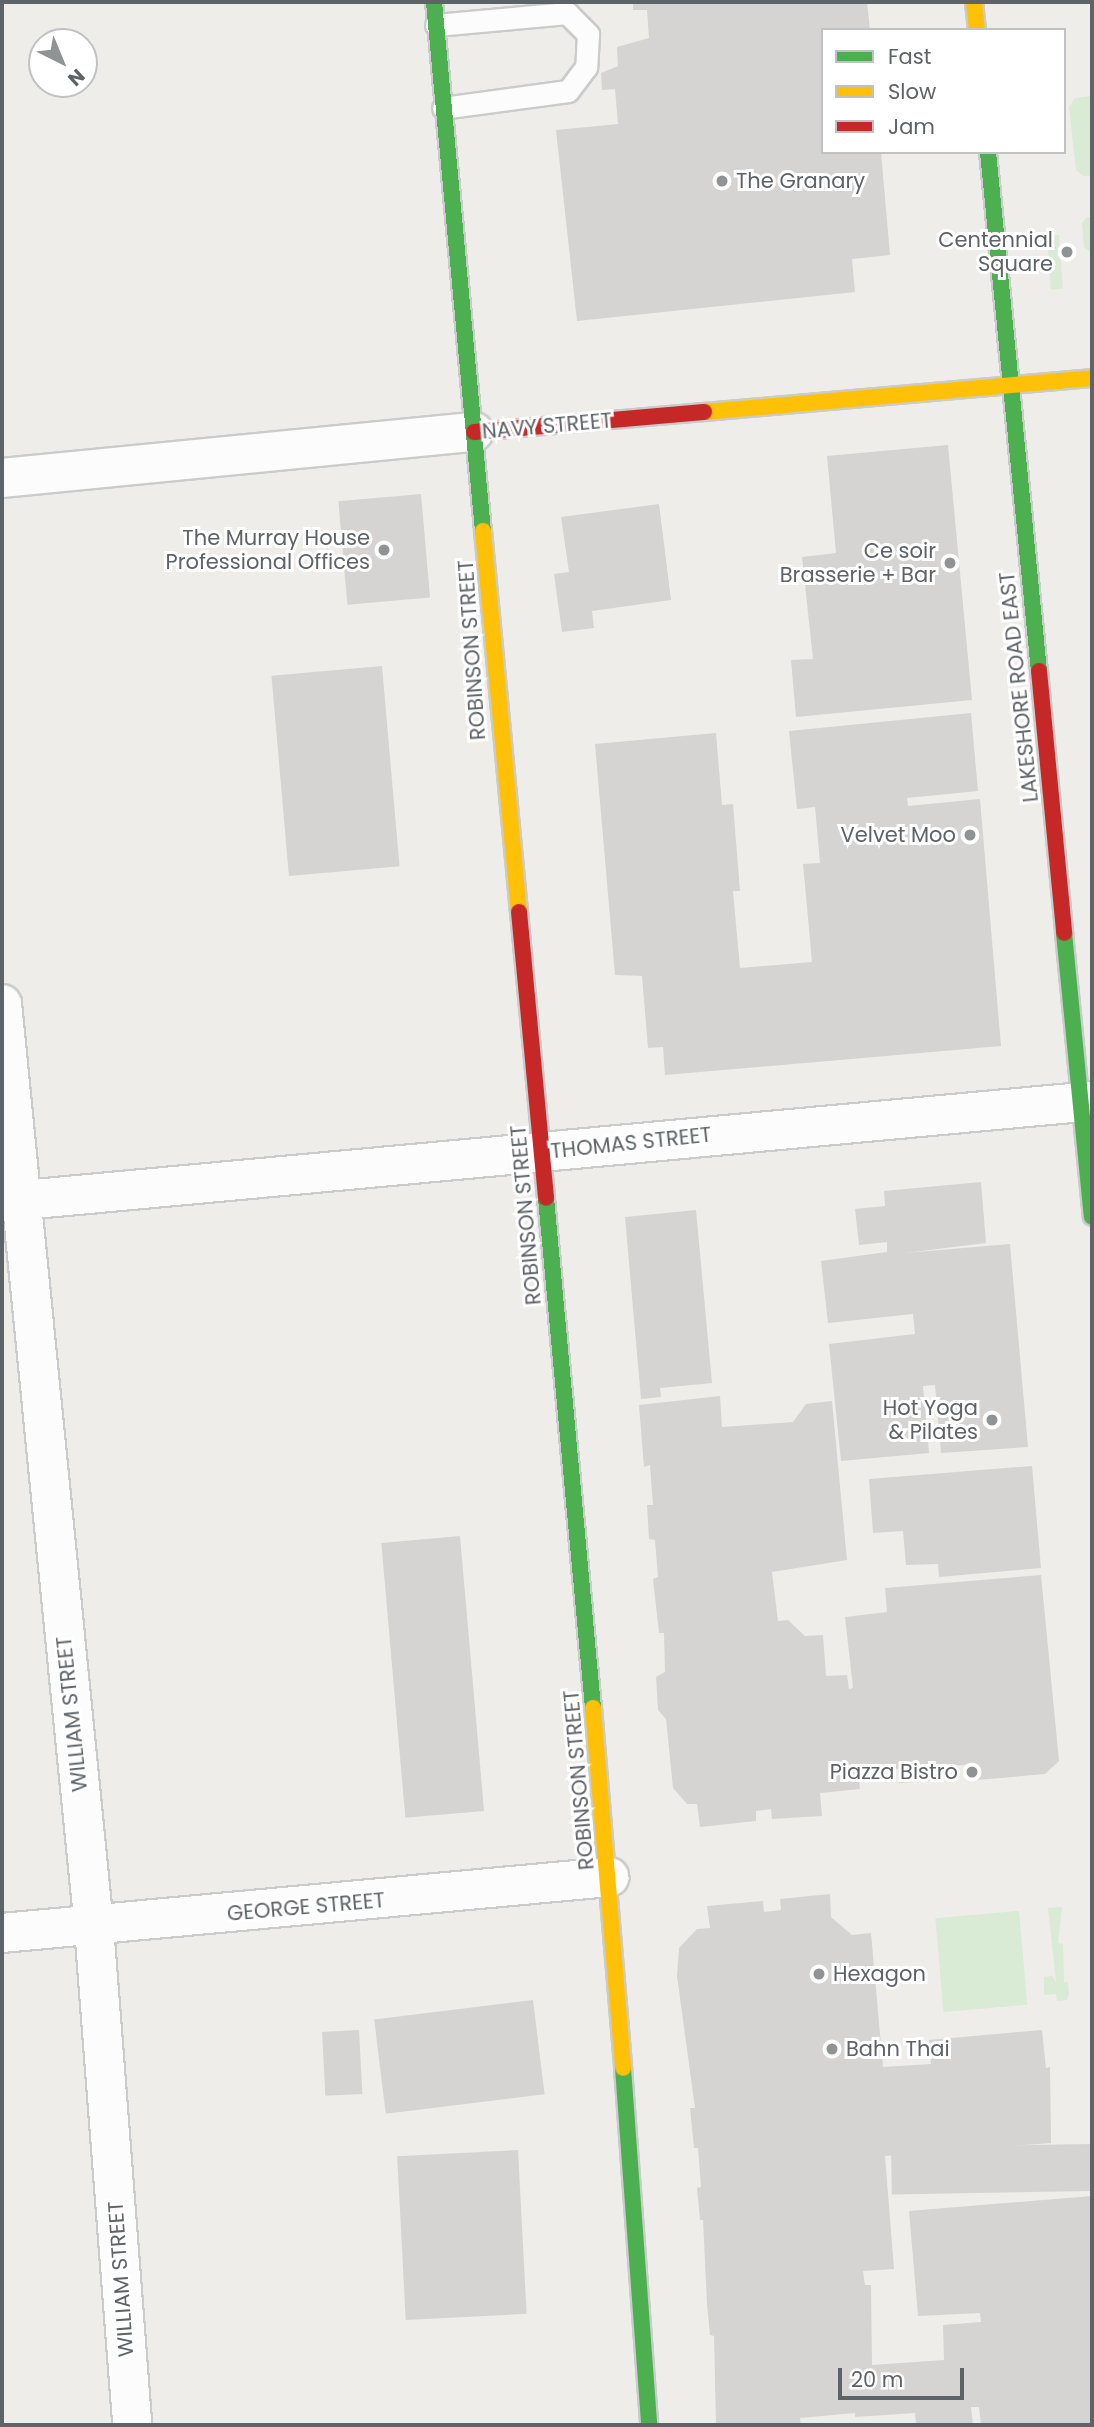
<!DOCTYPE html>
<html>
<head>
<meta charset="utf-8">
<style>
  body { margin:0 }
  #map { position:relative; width:1094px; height:2427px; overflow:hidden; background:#eeede9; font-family:Poppins,sans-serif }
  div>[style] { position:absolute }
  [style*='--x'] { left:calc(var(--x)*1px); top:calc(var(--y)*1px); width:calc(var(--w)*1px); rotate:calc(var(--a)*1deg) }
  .green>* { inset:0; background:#d9ead5; transform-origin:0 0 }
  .building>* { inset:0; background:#d5d4d2; transform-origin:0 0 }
  .roads { filter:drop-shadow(2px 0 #cacccb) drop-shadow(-2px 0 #cacccb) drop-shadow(0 2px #cacccb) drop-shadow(0 -2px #cacccb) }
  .lane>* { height:21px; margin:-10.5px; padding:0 10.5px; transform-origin:10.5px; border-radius:10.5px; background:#fcfcfc }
  .street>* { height:38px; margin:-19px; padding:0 19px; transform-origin:19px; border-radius:19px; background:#fcfcfc }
  .fast>* { height:16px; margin:-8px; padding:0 8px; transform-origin:8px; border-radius:8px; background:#4caf50 }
  .slow>* { height:16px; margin:-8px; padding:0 8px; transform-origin:8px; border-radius:8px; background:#ffc107 }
  .jam>* { height:16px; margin:-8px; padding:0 8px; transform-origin:8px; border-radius:8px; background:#c62828 }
  .dots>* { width:19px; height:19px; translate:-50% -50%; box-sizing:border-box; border:4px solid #fff; border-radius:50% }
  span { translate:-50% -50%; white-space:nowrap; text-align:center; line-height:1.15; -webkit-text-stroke:6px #fff; paint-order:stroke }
  .poi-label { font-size:21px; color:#5e6367 }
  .left { translate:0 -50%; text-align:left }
  .right { translate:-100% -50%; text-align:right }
  .street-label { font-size:21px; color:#5e6367 }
  .frame { position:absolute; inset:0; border:4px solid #5e6367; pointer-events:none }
  .legend { position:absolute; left:821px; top:28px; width:245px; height:126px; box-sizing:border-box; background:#fff; border:2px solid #bfc1c2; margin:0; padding:9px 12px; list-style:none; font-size:21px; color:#5e6367 }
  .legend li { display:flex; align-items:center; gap:14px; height:35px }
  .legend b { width:35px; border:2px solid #bfc1c2 }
  .north { position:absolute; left:28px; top:28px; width:70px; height:70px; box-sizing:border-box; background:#fff; border:2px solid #bfc1c2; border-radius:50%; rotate:137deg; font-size:19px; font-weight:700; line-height:28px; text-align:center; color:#5e6367 }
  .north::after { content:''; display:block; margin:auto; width:24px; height:32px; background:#909394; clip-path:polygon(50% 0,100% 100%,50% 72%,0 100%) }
  .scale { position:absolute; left:838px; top:2368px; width:126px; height:32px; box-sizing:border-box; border:4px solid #5e6367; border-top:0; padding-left:9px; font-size:21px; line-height:24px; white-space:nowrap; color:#5e6367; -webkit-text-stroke:5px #fff; paint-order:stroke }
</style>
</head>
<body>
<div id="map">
  <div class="green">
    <div style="clip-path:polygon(1092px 96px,1092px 176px,1083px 176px,1076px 170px,1069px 107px,1075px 98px)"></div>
    <div style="clip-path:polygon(1087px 217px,1092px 217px,1092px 253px,1084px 247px,1082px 223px)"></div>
    <div style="left:1059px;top:235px;width:54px;height:12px;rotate:86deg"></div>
    <div style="clip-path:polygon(1062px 1907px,1058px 1943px,1063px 1944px,1064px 1982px,1068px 1982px,1069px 1993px,1067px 2000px,1057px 2001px,1056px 1994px,1044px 1995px,1044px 1977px,1052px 1976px,1056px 1982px,1048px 1908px)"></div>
    <div style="left:1019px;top:1911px;width:94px;height:84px;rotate:85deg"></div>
  </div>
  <div class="building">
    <div style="clip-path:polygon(633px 2px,867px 2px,870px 30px,823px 30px,823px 152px,881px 152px,890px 255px,852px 259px,855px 292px,577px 321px,556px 130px,618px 124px,615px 89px,602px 90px,601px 73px,618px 66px,617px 47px,649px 38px,647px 10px,633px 10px)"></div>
    <div style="clip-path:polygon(948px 445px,972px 700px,796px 717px,791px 660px,813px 659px,802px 557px,836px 553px,827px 456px)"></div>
    <div style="left:421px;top:494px;width:104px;height:83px;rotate:85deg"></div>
    <div style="clip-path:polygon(659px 504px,671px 600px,592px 611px,594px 628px,562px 632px,554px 574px,569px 572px,561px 517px)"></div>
    <div style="left:382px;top:666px;width:201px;height:111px;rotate:85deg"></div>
    <div style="clip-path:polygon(971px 713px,978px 791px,907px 798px,908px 806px,980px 799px,1001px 1046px,665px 1075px,663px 1047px,648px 1048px,642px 976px,615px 975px,595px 744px,716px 733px,722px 805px,733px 804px,740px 891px,733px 891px,740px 968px,812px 962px,803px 864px,820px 863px,815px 807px,797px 809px,789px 731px)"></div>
    <div style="clip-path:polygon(981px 1182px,986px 1243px,905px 1253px,1010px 1244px,1028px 1447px,941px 1453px,935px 1385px,923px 1386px,929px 1453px,841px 1461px,829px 1344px,915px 1334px,913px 1314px,828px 1323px,821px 1261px,887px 1252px,887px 1242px,859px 1245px,855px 1209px,885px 1206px,884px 1191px)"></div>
    <div style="clip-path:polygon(696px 1210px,712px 1383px,660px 1388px,661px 1397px,641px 1399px,625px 1217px)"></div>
    <div style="clip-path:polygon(720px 1396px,722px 1427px,793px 1422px,806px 1404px,832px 1401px,847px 1560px,772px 1572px,778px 1621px,788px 1620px,805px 1636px,823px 1635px,826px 1676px,847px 1675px,849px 1689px,853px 1688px,845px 1617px,887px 1612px,885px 1588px,1041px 1575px,1059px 1761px,1045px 1774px,977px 1780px,975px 1764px,940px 1767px,941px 1780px,899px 1783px,898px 1769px,858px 1773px,860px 1789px,820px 1793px,822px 1816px,772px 1819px,771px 1809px,756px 1811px,756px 1821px,700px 1827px,697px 1804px,687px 1804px,673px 1788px,666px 1719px,658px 1710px,656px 1677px,665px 1672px,664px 1633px,659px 1633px,653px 1579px,658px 1577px,655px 1540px,649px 1539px,647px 1505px,653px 1505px,650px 1465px,644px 1467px,639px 1405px)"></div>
    <div style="clip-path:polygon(1032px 1466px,1041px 1568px,939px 1577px,938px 1564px,906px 1565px,903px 1531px,873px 1533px,869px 1479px)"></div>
    <div style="left:460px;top:1536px;width:276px;height:79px;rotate:85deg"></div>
    <div style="clip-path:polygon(830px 1894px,831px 1917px,852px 1935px,871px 1933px,883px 2067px,931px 2064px,929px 2040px,1042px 2030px,1046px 2068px,1050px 2067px,1051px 2143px,885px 2156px,894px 2269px,863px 2271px,865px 2285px,871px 2285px,872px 2365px,944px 2360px,943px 2325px,981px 2322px,980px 2313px,918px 2316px,909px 2211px,1092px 2196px,1092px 2425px,981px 2425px,979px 2407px,971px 2407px,973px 2425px,916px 2425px,915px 2413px,855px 2417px,855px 2413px,800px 2418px,801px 2425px,716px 2425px,714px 2336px,710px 2335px,707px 2304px,703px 2220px,700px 2220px,697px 2188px,701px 2187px,698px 2148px,694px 2148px,690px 2108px,695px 2108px,677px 1976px,679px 1948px,697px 1929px,710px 1928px,707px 1906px,763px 1901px,764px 1912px,781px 1910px,780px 1899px)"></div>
    <div style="left:533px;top:2000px;width:95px;height:160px;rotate:83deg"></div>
    <div style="left:359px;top:2030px;width:64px;height:37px;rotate:87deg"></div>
    <div style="left:1091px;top:2144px;width:47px;height:200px;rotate:89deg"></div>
    <div style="left:518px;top:2150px;width:164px;height:121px;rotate:87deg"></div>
  </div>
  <div class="roads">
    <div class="lane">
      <div style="--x:436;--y:25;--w:132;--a:-5.2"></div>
      <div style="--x:567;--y:13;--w:30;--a:45"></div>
      <div style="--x:588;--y:34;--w:33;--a:93"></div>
      <div style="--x:586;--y:67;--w:30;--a:127"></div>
      <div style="--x:568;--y:91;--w:126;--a:172.3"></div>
    </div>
    <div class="street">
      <div style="--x:2;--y:478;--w:474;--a:-5.6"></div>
      <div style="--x:2;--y:1004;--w:928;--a:84.31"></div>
      <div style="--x:94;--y:1927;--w:499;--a:85.6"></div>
      <div style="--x:2;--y:1202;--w:1095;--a:-5.29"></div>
      <div style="--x:2;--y:1933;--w:610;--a:-5.27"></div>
    </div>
    <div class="fast">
      <div style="--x:434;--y:2;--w:531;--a:84.71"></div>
      <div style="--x:988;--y:152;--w:521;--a:84.39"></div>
      <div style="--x:1064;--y:933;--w:285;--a:84.4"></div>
      <div style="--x:546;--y:1198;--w:512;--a:84.73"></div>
      <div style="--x:623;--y:2068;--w:358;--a:85.8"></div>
    </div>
    <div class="slow">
      <div style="--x:974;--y:2;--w:28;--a:84"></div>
      <div style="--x:704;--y:412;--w:389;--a:-5"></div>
      <div style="--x:483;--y:531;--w:383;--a:84.6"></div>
      <div style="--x:593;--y:1708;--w:361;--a:85.2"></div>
    </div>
    <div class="jam">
      <div style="--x:474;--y:432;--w:231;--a:-5"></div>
      <div style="--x:1039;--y:671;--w:263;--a:84.5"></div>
      <div style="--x:519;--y:912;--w:287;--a:84.6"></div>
    </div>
  </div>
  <div class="dots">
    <div style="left:722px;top:181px;background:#909394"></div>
    <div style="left:1067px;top:252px;background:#909394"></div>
    <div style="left:384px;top:550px;background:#909394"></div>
    <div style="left:950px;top:563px;background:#909394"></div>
    <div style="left:970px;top:835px;background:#909394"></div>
    <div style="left:992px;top:1420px;background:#909394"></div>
    <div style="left:972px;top:1772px;background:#909394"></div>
    <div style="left:819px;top:1974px;background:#909394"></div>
    <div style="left:832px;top:2049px;background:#909394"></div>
  </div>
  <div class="poi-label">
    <span class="left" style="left:736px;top:181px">The Granary</span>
    <span class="right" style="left:1053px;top:252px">Centennial<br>Square</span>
    <span class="right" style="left:370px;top:550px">The Murray House<br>Professional Offices</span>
    <span class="right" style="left:936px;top:563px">Ce soir<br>Brasserie + Bar</span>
    <span class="right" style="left:956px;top:835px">Velvet Moo</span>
    <span class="right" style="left:978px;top:1420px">Hot Yoga<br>&amp; Pilates</span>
    <span class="right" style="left:958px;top:1772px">Piazza Bistro</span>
    <span class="left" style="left:833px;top:1974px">Hexagon</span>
    <span class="left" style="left:846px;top:2049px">Bahn Thai</span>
  </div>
  <div class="street-label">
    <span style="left:547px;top:426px;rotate:-5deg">NAVY STREET</span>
    <span style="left:472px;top:650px;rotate:-94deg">ROBINSON STREET</span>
    <span style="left:1019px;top:687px;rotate:-96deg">LAKESHORE ROAD EAST</span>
    <span style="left:631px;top:1143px;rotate:-6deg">THOMAS STREET</span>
    <span style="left:526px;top:1215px;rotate:-95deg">ROBINSON STREET</span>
    <span style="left:72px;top:1714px;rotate:-96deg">WILLIAM STREET</span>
    <span style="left:579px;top:1780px;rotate:-95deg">ROBINSON STREET</span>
    <span style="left:306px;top:1907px;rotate:-5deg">GEORGE STREET</span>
    <span style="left:121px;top:2279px;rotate:-94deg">WILLIAM STREET</span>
  </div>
  <div class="frame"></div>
  <ul class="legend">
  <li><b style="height:9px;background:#4caf50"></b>Fast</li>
  <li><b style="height:9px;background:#ffc107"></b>Slow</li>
  <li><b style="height:9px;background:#c62828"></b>Jam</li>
  </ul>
  <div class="north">N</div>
  <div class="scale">20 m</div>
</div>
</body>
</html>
